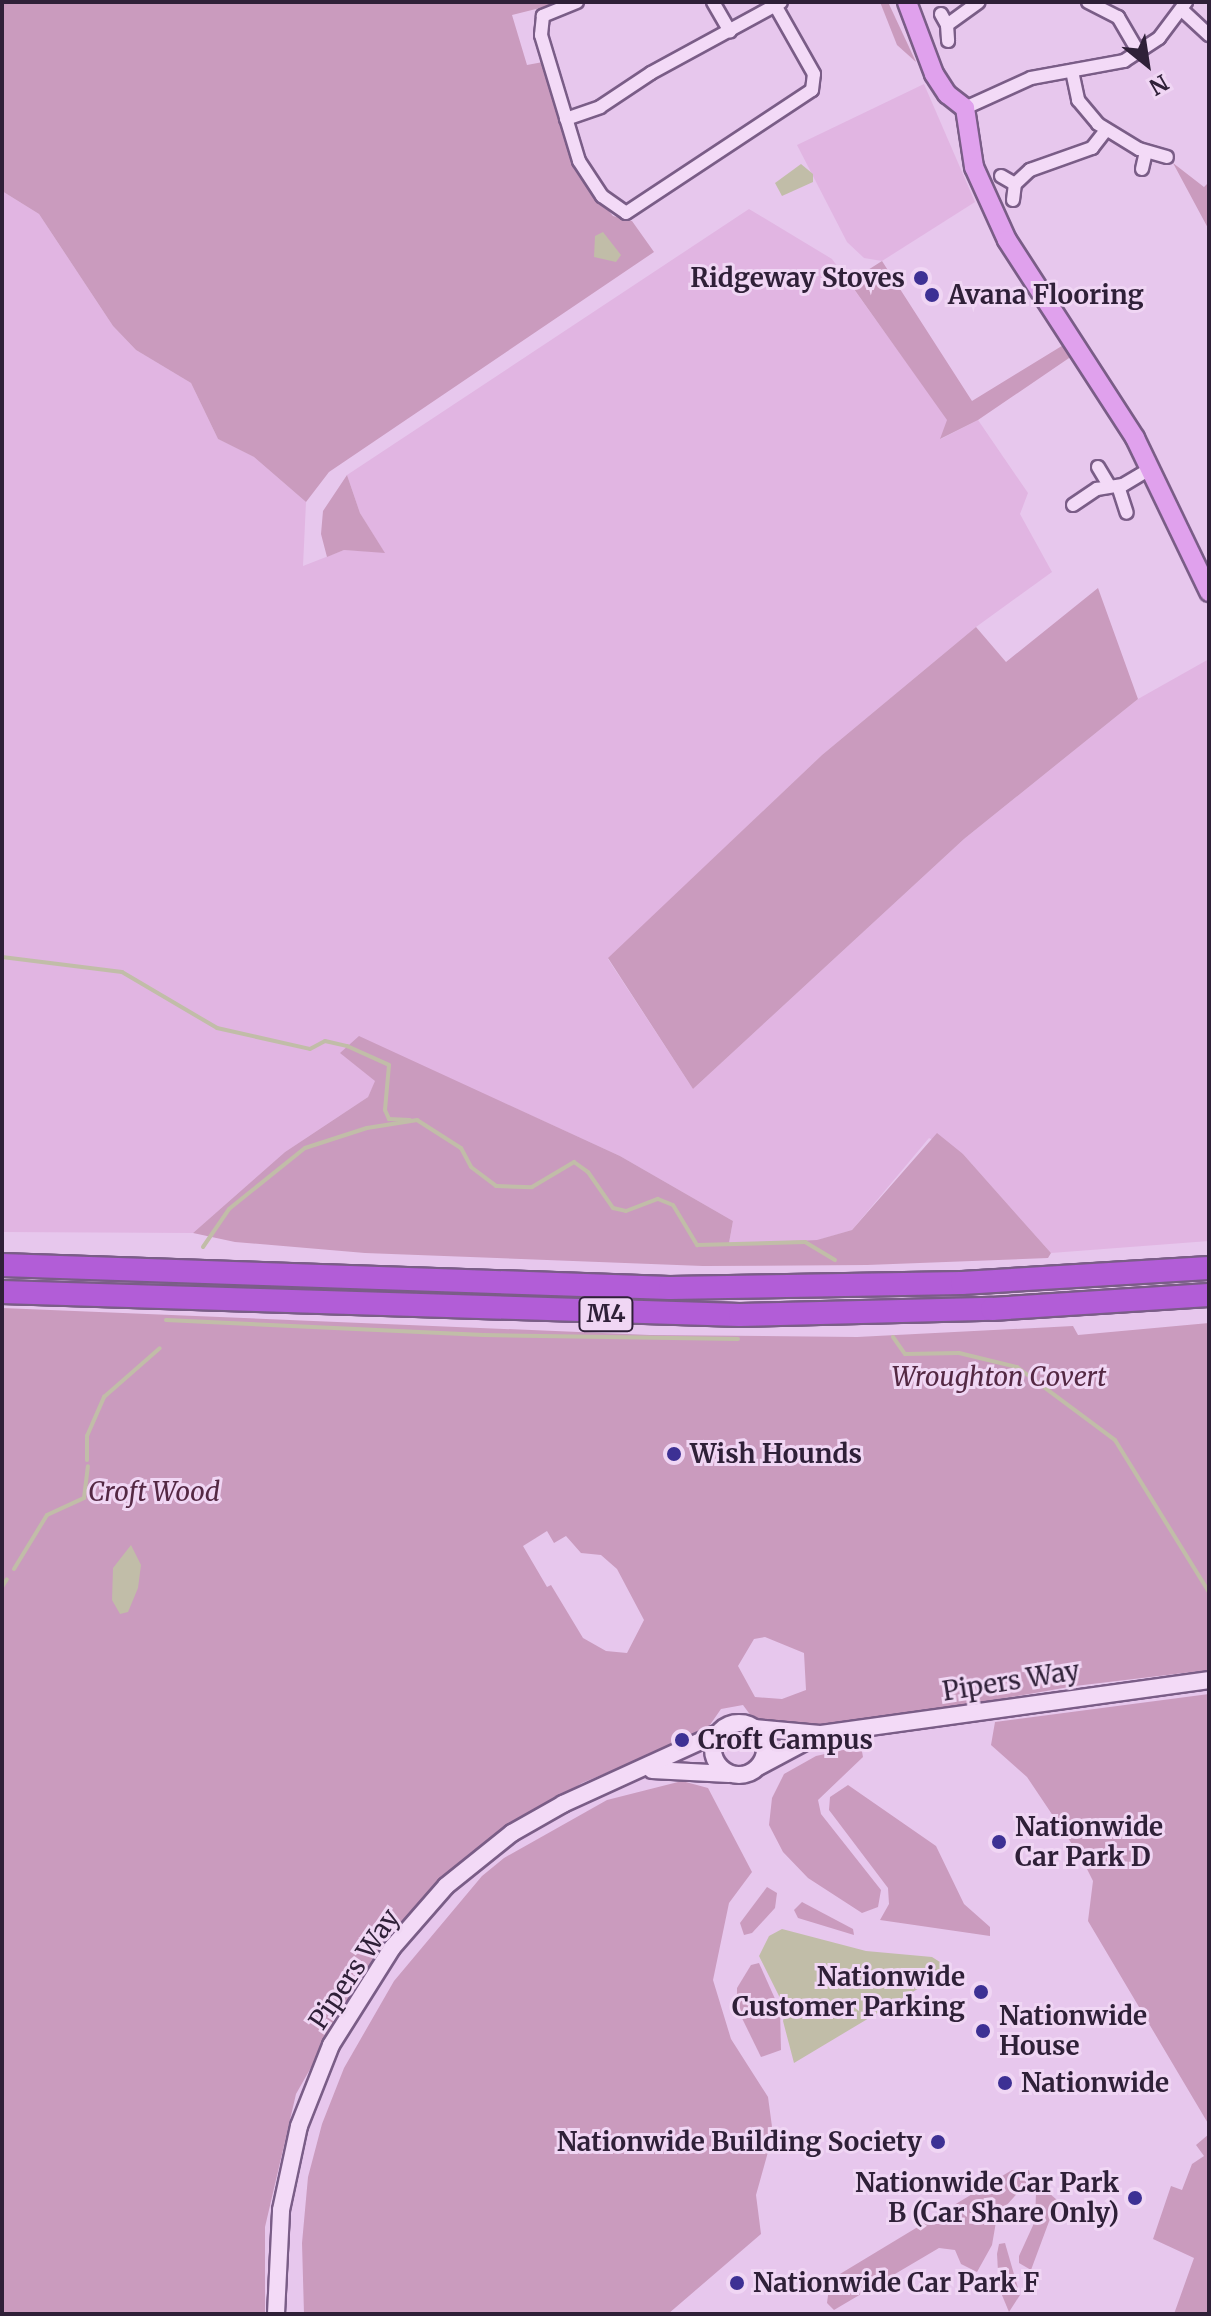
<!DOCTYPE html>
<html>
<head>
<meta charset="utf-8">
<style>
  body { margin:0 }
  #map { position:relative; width:1211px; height:2316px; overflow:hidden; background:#e7c7ed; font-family:Merriweather,serif }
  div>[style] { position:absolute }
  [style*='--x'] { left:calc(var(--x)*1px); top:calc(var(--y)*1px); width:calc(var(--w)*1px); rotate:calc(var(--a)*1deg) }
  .farmland>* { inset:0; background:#e1b5e2 }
  .green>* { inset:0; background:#ca9bbe }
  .water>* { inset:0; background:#c1bda8 }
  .stream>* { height:4px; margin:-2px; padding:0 2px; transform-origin:2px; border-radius:2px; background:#c1bda8 }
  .roads { filter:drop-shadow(2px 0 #7a5d87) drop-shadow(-2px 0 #7a5d87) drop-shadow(0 2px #7a5d87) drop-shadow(0 -2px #7a5d87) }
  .minor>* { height:12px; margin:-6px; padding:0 6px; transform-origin:6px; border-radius:6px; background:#f3daf7 }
  .secondary>* { height:16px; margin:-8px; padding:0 8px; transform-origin:8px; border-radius:8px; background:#f3daf7 }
  .secondary>.ring { margin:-8px; padding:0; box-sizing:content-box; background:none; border:16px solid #f3daf7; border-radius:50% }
  .primary>* { height:18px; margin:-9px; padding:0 9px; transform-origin:9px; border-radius:9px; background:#e0a1ed }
  .motorway>* { height:22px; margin:-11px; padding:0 11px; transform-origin:11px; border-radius:11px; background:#b25dd7 }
  .dots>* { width:22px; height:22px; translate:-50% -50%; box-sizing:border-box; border:4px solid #f0d6f4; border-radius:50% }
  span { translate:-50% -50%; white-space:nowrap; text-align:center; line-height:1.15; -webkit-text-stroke:6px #f0d6f4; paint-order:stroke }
  .shield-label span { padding:2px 6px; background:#f0d6f4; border:2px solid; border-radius:6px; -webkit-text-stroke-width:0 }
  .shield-label { font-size:24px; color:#2f2038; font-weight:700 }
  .poi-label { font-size:26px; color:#2f2038; font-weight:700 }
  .right { translate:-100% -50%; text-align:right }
  .left { translate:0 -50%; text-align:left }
  .park-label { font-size:26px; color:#542843; font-style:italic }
  .street-label { font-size:26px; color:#2f2038 }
  .frame { position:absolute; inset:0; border:4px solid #2f2038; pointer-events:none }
  .north { position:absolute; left:1107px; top:24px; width:80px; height:80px; -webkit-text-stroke:6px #f0d6f4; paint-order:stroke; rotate:150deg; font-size:22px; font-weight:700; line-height:32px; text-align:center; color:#2f2038 }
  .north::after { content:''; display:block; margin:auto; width:28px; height:36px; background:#2f2038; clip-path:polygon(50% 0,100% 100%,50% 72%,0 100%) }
</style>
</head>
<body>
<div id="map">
  <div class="farmland">
    <div style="clip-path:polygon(924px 84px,975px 202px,882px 261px,864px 258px,847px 242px,797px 145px)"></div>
    <div style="clip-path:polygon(2px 191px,39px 214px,113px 326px,136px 350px,191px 383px,218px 439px,254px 457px,306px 502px,303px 566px,344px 550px,384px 552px,360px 513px,347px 475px,749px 209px,832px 259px,948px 420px,941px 439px,978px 420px,1028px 493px,1020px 514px,1052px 572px,976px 627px,822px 755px,608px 959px,693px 1089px,964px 839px,1138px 699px,1209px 659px,1209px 1241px,1051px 1253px,963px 1154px,929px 1138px,852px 1230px,818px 1240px,729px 1243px,733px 1221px,620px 1156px,504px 1103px,375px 1082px,368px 1097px,285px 1152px,193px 1233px,2px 1232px)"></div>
  </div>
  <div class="green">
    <div style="clip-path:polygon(2px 2px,564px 2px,512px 15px,527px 65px,543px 62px,565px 139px,587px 185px,613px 216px,632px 221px,654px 252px,329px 472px,306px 502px,254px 457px,218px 439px,191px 383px,136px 350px,113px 326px,39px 214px,2px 191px)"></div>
    <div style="clip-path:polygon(880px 2px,888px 2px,916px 62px,897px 45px)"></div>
    <div style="clip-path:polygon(1173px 163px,1204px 187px,1209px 182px,1209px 230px)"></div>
    <div style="clip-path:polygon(882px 261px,972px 401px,1065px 344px,1072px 356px,978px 420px,940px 439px,947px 420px,849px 282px)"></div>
    <div style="clip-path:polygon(347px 475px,360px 513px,385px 553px,344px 550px,327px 557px,321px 534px,323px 511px)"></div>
    <div style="clip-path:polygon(1098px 588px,1138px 699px,964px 839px,693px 1089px,608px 958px,822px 755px,976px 627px,1006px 662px)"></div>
    <div style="clip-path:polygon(359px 1036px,620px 1156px,733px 1221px,729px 1243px,817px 1240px,852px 1230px,937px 1133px,963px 1154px,1051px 1253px,1048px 1258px,867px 1265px,703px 1266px,365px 1253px,235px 1242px,193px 1233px,285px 1152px,368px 1097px,375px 1081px,340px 1053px)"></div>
    <div style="clip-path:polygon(evenodd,2px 1308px,650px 1335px,857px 1337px,1073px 1326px,1078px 1335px,1209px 1323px,1209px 1670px,1075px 1686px,889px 1718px,800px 1727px,754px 1720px,743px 1705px,721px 1709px,705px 1732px,582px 1783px,469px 1854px,373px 1958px,296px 2094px,265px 2227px,265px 2314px,2px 2314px,2px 1308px,547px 1531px,554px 1543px,566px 1536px,581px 1553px,601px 1555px,617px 1569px,644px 1620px,627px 1653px,606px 1651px,583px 1638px,551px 1585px,547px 1587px,523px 1546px,547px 1531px,2px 1308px,765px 1637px,804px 1653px,806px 1690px,782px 1699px,755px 1697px,738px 1666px,754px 1639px,765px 1637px)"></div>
    <div style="clip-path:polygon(1209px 1694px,1209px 2125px,1088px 1921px,1093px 1881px,1082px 1859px,1027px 1777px,991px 1745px,995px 1722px)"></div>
    <div style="clip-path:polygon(861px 1746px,863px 1757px,818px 1800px,821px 1814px,881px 1890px,878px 1907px,862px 1913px,808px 1878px,783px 1852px,769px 1825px,772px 1798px,784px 1774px,816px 1756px)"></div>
    <div style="clip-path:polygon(682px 1781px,708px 1788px,752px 1872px,729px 1903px,713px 1980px,731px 2039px,768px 2097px,773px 2134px,756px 2195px,761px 2234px,668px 2314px,304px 2314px,302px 2243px,308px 2177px,322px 2124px,344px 2068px,394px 1981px,482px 1876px,504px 1858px,607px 1800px)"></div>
    <div style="clip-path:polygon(848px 1785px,936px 1846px,964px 1904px,990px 1927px,990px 1936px,880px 1920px,889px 1904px,888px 1888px,829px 1810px,830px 1797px)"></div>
    <div style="clip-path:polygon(767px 1887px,777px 1893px,775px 1908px,752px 1933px,744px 1935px,740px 1923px)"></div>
    <div style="clip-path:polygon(802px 1902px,853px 1929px,854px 1935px,798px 1918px,794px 1910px)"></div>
    <div style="clip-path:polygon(759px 1963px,780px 2010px,781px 2050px,761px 2057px,737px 2008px,737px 1988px,751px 1965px)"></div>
    <div style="clip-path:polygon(1209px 2134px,1209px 2314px,1174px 2314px,1194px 2258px,1153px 2239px,1171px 2186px,1182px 2190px,1192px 2164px,1204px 2156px,1196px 2145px)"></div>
    <div style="clip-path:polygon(1012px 2170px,1029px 2170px,1031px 2178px,997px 2216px,992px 2245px,977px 2272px,961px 2264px,955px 2250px,939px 2248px,834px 2310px,827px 2303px,830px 2280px)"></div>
    <div style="clip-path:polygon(1042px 2187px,1057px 2200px,1031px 2270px,1019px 2263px,1019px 2256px,1035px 2221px,1036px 2193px)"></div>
    <div style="clip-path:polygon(1005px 2243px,1020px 2295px,1009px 2312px,999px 2288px,997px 2254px,999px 2244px)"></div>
  </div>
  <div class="water">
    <div style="clip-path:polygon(801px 164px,813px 174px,813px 182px,782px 196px,775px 183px)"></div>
    <div style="clip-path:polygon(603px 232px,621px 255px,616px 262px,594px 257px,595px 236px)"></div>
    <div style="clip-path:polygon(131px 1545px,141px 1565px,138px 1588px,128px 1612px,120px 1614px,112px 1600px,113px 1568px)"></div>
    <div style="clip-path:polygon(782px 1929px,866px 1951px,932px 1957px,951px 1969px,794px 2063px,783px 2021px,786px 2010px,759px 1956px,769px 1936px)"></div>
  </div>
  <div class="stream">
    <div style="--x:2;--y:957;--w:121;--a:7.1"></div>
    <div style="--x:122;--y:972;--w:110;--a:30.5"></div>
    <div style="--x:217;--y:1028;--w:95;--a:12.7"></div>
    <div style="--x:310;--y:1049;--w:17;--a:-28"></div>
    <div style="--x:325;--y:1041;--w:23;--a:13"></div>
    <div style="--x:347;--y:1046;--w:46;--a:24.3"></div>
    <div style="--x:389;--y:1065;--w:45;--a:95.1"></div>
    <div style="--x:385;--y:1110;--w:10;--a:66"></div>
    <div style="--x:389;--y:1119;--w:21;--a:3"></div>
    <div style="--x:203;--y:1247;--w:46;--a:-55.6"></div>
    <div style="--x:229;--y:1209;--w:97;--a:-38.8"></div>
    <div style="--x:305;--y:1148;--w:65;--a:-17.9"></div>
    <div style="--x:367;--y:1128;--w:51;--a:-9.1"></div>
    <div style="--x:417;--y:1120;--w:52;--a:32.5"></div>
    <div style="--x:461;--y:1148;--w:21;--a:62"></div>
    <div style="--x:471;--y:1167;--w:31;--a:37"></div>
    <div style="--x:496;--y:1186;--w:36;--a:2"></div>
    <div style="--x:532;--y:1187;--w:49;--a:-30.8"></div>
    <div style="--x:574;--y:1162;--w:17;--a:36"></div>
    <div style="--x:588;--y:1172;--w:44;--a:55.2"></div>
    <div style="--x:613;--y:1208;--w:13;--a:13"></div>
    <div style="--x:626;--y:1211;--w:34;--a:-21"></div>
    <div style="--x:658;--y:1199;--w:16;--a:22"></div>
    <div style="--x:673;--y:1205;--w:47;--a:59"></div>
    <div style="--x:697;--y:1245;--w:108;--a:-1.6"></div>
    <div style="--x:805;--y:1242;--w:35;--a:31"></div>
    <div style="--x:166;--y:1320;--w:318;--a:2.7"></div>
    <div style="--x:484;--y:1335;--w:254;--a:0.9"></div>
    <div style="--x:893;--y:1337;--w:21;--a:55"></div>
    <div style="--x:905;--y:1354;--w:54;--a:-1.1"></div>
    <div style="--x:959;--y:1353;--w:60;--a:13.6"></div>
    <div style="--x:1017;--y:1367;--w:122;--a:36.7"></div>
    <div style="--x:1115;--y:1440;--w:179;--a:58.3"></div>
    <div style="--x:87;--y:1460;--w:24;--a:-90"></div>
    <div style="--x:87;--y:1436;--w:43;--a:-66.4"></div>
    <div style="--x:104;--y:1397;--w:74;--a:-41.2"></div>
    <div style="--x:14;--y:1569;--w:63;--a:-58.6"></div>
    <div style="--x:47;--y:1515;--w:41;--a:-24.7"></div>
    <div style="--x:84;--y:1498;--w:32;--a:-83"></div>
    <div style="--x:2;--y:1587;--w:9;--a:-58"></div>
  </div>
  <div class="roads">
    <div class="minor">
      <div style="--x:577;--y:2;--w:37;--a:158"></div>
      <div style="--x:543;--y:16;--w:19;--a:96"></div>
      <div style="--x:541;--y:35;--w:132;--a:73.2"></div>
      <div style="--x:579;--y:161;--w:42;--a:56.7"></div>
      <div style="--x:602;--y:196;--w:29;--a:35"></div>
      <div style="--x:626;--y:213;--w:223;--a:-33.5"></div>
      <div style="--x:812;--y:90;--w:16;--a:-83"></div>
      <div style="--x:814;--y:74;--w:79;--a:-119.5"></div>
      <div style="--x:713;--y:2;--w:34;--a:60"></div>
      <div style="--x:1088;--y:2;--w:34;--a:27"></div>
      <div style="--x:1118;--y:17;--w:42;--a:59.7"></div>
      <div style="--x:1182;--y:10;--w:37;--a:43"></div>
      <div style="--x:941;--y:14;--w:13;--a:61"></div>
      <div style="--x:947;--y:25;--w:16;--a:86"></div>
      <div style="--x:947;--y:25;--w:39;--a:-36"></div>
      <div style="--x:1072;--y:71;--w:30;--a:78"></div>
      <div style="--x:1078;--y:100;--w:31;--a:50"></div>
      <div style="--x:1098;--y:124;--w:48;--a:31.4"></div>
      <div style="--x:1139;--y:149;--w:29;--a:16"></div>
      <div style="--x:965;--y:108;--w:72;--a:-24.4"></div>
      <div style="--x:1031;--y:78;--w:95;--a:-10.4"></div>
      <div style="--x:1124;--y:61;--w:42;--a:-33.3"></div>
      <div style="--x:1159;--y:38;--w:45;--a:-53.1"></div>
      <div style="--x:566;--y:119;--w:36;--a:-19"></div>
      <div style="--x:600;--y:107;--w:61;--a:-33.7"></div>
      <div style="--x:651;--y:73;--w:148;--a:-28.6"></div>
      <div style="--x:1142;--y:169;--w:17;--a:-77"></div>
      <div style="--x:1001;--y:176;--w:16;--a:30"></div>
      <div style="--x:1013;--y:200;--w:16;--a:-83"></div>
      <div style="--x:1015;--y:184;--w:21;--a:-43"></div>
      <div style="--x:1030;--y:170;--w:66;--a:-19.5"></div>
      <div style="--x:1092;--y:148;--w:23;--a:-52"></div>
      <div style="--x:1098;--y:467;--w:21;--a:59"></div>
      <div style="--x:1118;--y:486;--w:28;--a:72"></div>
      <div style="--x:1073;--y:505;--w:29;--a:-34"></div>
      <div style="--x:1097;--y:489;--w:26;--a:-9"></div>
      <div style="--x:1123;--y:485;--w:31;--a:-31"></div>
    </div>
    <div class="secondary">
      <div class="ring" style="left:713px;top:1723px;width:36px;height:36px"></div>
      <div style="--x:754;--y:1728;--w:66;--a:5.2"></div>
      <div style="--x:820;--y:1734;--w:393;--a:-7.9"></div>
      <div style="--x:760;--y:1766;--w:68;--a:-28.1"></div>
      <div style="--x:652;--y:1770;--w:77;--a:3"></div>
      <div style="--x:276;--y:2314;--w:104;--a:-87.2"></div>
      <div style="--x:281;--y:2210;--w:86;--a:-77.9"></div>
      <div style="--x:299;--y:2126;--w:87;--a:-68.4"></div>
      <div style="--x:331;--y:2045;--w:115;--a:-57.8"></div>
      <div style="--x:392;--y:1948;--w:82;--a:-48.9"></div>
      <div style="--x:446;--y:1886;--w:85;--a:-38.8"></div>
      <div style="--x:512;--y:1833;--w:59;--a:-29.6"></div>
      <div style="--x:563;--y:1804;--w:170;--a:-24.6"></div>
    </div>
    <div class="primary">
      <div style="--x:907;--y:2;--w:77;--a:69.4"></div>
      <div style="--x:934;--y:74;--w:24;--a:57"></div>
      <div style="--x:947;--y:94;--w:23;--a:38"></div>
      <div style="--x:965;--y:108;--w:60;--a:81.3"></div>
      <div style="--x:974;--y:167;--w:80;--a:65.7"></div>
      <div style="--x:1007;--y:240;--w:236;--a:57.1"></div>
      <div style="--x:1135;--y:438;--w:171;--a:64.3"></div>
    </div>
    <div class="motorway">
      <div style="--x:2;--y:1265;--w:668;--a:1.97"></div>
      <div style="--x:670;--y:1288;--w:292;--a:-1"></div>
      <div style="--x:962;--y:1283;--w:247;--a:-3.5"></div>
      <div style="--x:2;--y:1292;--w:738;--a:1.79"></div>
      <div style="--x:740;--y:1315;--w:252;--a:-1.4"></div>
      <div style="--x:992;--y:1309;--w:217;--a:-3.7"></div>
    </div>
  </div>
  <div class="dots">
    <div style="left:921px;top:278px;background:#3d3094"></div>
    <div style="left:932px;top:295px;background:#3d3094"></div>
    <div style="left:674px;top:1454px;background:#3d3094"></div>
    <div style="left:682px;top:1740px;background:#3d3094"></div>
    <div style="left:999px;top:1842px;background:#3d3094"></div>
    <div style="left:981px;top:1992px;background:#3d3094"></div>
    <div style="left:983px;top:2031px;background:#3d3094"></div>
    <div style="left:1005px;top:2083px;background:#3d3094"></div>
    <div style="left:938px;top:2142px;background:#3d3094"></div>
    <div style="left:1135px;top:2198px;background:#3d3094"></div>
    <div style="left:737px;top:2283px;background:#3d3094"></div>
  </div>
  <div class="shield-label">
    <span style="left:606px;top:1314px">M4</span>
  </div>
  <div class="poi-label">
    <span class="right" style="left:905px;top:278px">Ridgeway Stoves</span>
    <span class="left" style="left:948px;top:295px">Avana Flooring</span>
    <span class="left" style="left:690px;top:1454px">Wish Hounds</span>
    <span class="left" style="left:698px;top:1740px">Croft Campus</span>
    <span class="left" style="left:1015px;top:1842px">Nationwide<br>Car Park D</span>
    <span class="right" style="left:965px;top:1992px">Nationwide<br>Customer Parking</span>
    <span class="left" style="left:999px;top:2031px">Nationwide<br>House</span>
    <span class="left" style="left:1021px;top:2083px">Nationwide</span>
    <span class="right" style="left:922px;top:2142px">Nationwide Building Society</span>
    <span class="right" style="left:1119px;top:2198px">Nationwide Car Park<br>B (Car Share Only)</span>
    <span class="left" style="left:753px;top:2283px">Nationwide Car Park F</span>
  </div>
  <div class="park-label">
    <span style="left:999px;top:1377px">Wroughton Covert</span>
    <span style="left:154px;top:1492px">Croft Wood</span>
  </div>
  <div class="street-label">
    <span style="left:1011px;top:1681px;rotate:-9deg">Pipers Way</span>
    <span style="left:354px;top:1969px;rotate:-56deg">Pipers Way</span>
  </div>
  <div class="frame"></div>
  <div class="north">N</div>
</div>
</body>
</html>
